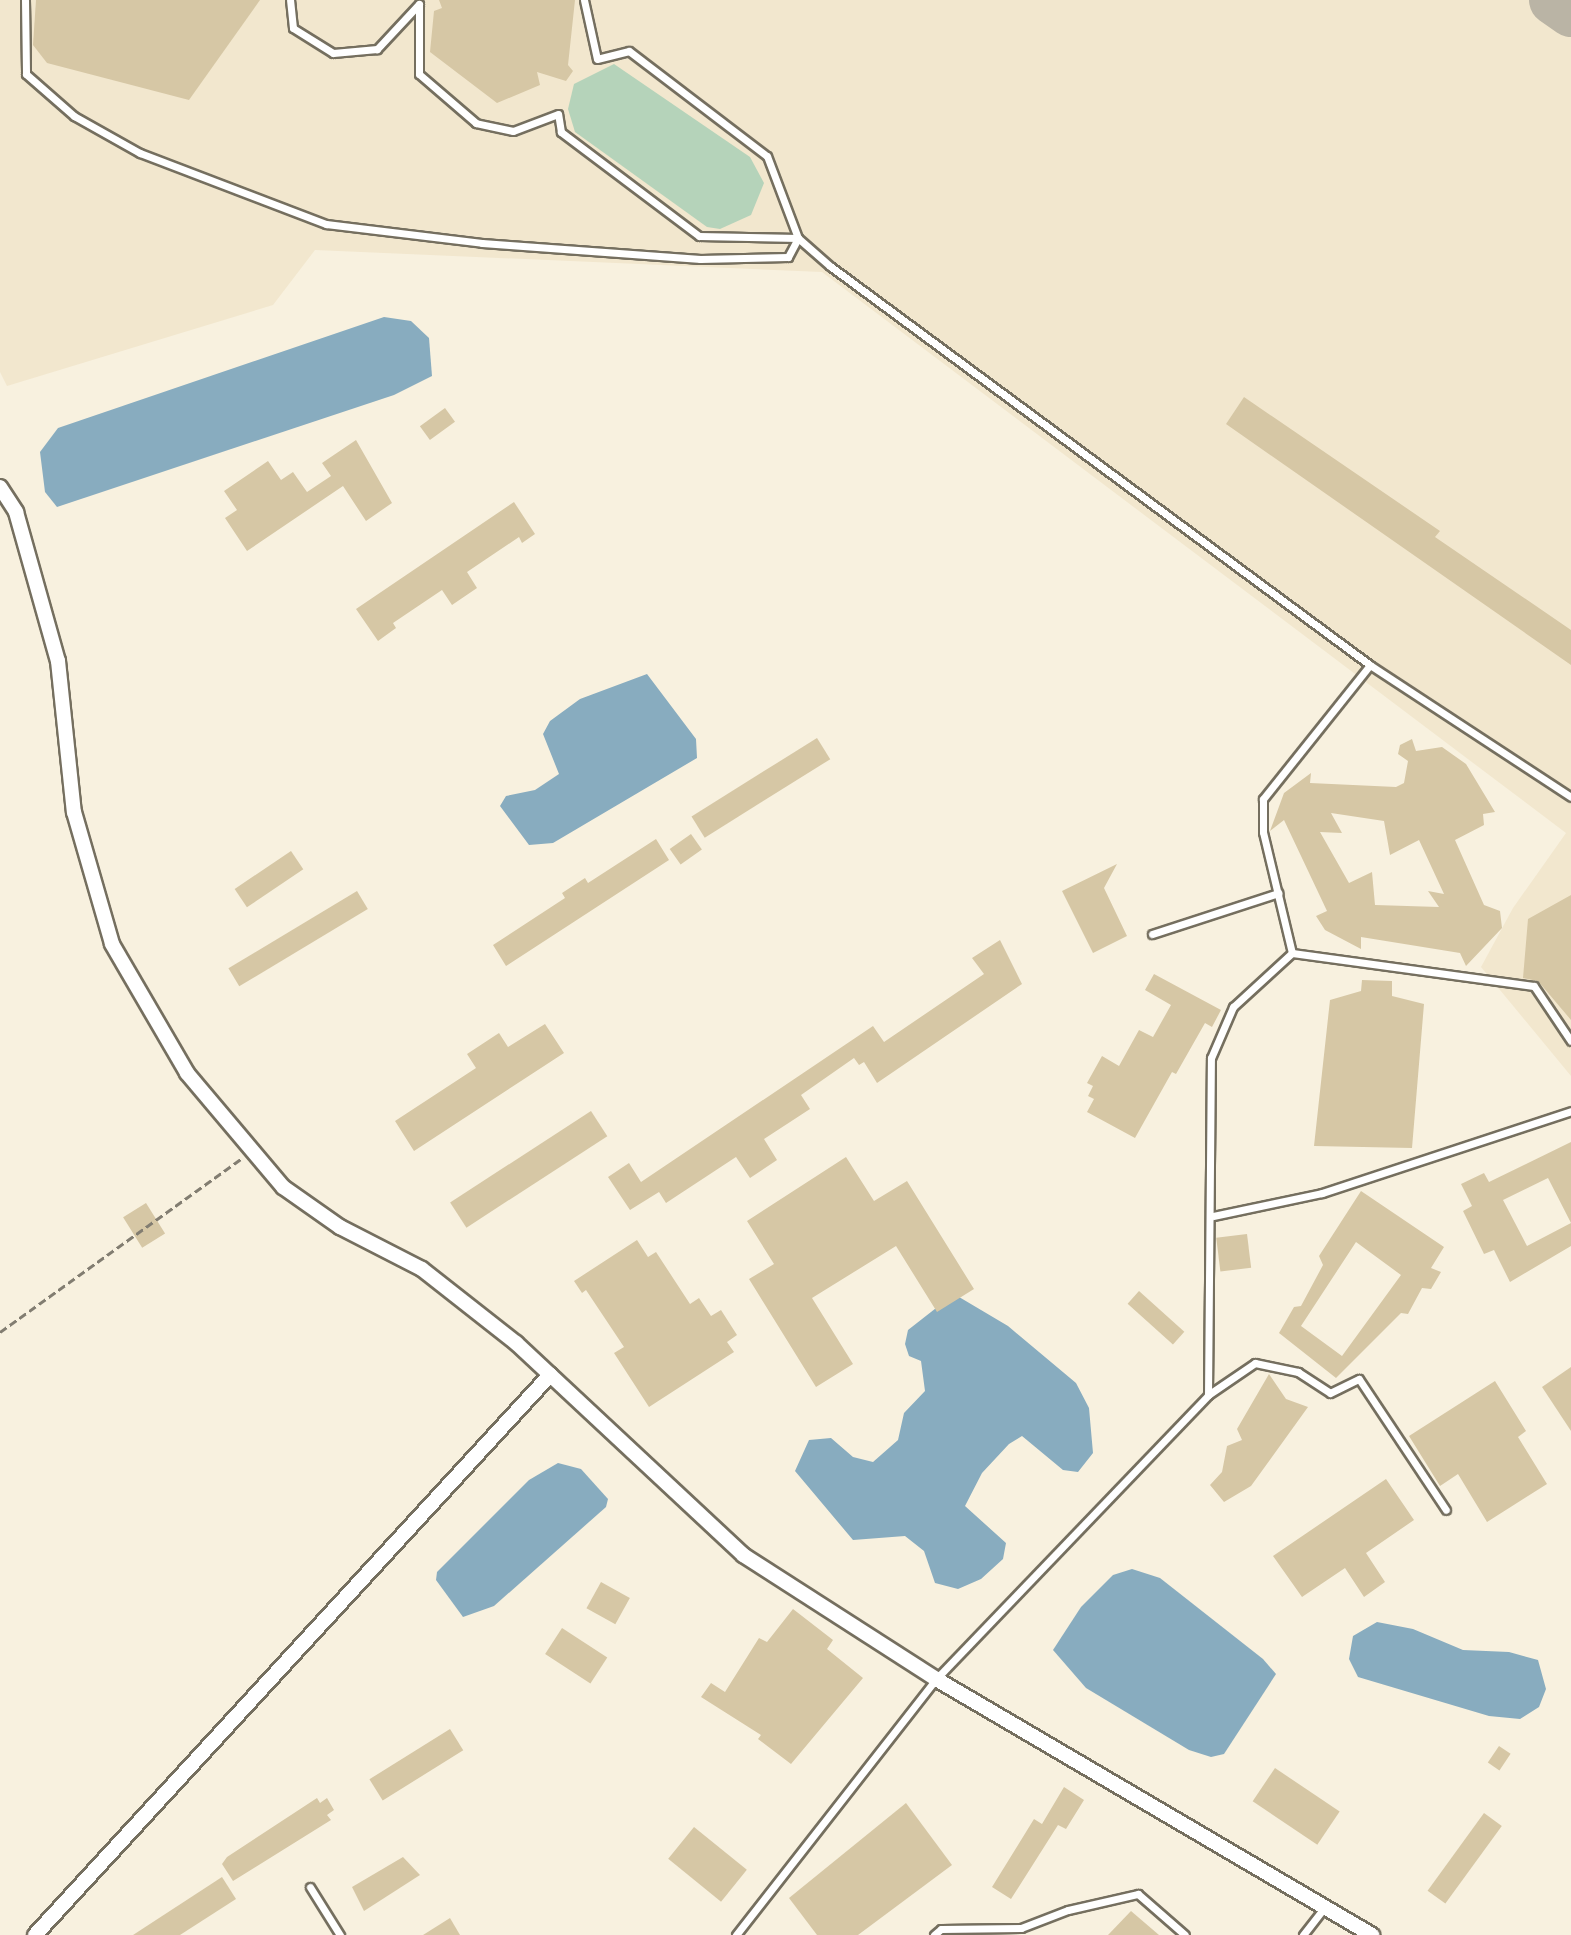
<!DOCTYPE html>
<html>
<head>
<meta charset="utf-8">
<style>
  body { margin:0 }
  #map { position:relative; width:1571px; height:1935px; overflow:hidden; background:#f8f1df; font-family:Commissioner,sans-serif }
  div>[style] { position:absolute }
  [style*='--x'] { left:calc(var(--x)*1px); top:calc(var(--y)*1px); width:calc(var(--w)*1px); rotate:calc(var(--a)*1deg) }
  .built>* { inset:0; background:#f2e7ce }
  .green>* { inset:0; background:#b5d3ba }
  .water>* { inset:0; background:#88acbf }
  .taxiway>* { height:50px; margin:-25px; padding:0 25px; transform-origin:25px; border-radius:25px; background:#bab4a5 }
  .building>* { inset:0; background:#d6c7a5; transform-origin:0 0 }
  .path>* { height:3px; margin-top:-1.5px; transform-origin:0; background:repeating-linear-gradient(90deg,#827d71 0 8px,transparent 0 12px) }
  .roads { filter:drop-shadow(2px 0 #756f5f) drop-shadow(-2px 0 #756f5f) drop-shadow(0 2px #756f5f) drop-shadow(0 -2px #756f5f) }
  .service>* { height:7px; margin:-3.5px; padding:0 3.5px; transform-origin:3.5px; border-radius:3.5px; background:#fff }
  .minor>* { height:14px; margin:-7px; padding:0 7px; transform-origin:7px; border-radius:7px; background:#fff }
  span { translate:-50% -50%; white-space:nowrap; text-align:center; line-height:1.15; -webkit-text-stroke:7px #fff; paint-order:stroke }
</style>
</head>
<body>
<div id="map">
  <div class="built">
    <div style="clip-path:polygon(0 0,1571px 0,1571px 1076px,1481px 967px,1513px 908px,1566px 833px,822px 272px,315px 250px,273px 305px,7px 386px,0 372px)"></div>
  </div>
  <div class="green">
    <div style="clip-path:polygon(614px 64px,750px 157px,764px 183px,751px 215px,720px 229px,707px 227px,575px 132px,568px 109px,574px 84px)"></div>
  </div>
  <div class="water">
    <div style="clip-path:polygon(384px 317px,411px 321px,429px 338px,432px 376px,394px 395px,57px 507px,45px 492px,40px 452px,58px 428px)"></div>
    <div style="clip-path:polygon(647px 674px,696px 739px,697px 758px,553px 843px,529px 845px,500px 806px,506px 796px,535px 790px,559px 774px,543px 734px,550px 721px,580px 699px)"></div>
    <div style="clip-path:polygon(954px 1294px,1008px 1326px,1076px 1383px,1089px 1408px,1093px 1453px,1078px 1472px,1063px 1470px,1022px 1436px,1009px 1444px,982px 1473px,965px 1506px,1006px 1543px,1003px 1559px,981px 1579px,958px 1589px,935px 1583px,924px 1551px,905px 1536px,853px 1540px,795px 1471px,809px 1440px,831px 1438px,853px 1457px,873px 1462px,898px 1440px,904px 1413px,925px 1391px,921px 1361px,909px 1356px,905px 1344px,908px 1330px)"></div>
    <div style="clip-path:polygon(558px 1463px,581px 1469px,608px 1499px,606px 1507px,494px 1606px,463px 1617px,436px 1580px,437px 1572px,529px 1480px)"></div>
    <div style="clip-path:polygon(1132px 1569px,1160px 1578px,1263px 1659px,1276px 1674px,1224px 1754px,1211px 1757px,1189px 1750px,1086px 1688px,1053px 1650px,1081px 1607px,1113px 1575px)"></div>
    <div style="clip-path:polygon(1377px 1622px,1413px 1629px,1463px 1650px,1509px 1652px,1538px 1660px,1546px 1689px,1539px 1707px,1520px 1719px,1489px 1716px,1358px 1677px,1349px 1659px,1353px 1636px)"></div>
  </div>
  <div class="taxiway">
    <div style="--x:1554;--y:0;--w:21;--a:35"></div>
  </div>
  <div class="building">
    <div style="clip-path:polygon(36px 0,260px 0,189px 100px,47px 63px,33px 45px)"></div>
    <div style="clip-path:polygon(439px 0,575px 0,568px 65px,573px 71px,566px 81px,537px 72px,540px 85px,497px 103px,430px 52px,434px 11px,442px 8px)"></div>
    <div style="clip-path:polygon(1244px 397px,1440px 531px,1435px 537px,1571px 630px,1571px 665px,1226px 424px)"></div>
    <div style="left:445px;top:408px;width:17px;height:31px;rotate:54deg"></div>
    <div style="clip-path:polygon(356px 440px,392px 503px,366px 521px,343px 486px,247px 551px,225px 518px,237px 510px,224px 491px,268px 461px,281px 480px,293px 472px,307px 492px,331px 476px,322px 463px)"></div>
    <div style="clip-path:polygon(514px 502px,535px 534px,522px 543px,519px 537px,467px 572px,477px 588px,452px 605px,442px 590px,393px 623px,396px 628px,378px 641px,356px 609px)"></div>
    <div style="left:817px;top:738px;width:25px;height:148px;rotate:58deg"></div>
    <div style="clip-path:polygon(evenodd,1412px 739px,1416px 751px,1442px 747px,1466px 764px,1495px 812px,1483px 814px,1484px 825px,1455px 840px,1484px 905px,1500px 911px,1502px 928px,1466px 966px,1460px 953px,1361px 937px,1361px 949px,1325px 930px,1316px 916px,1327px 911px,1284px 820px,1270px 831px,1284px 793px,1311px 773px,1310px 783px,1396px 787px,1404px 783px,1408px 761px,1398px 754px,1400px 745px,1412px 739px,1331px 813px,1384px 821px,1390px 855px,1419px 840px,1444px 894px,1428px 891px,1439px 907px,1375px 905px,1372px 872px,1349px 883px,1320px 832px,1342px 833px,1331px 813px)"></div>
    <div style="left:691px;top:834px;width:19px;height:26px;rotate:55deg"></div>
    <div style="clip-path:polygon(656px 839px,669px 860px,506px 966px,493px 945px,565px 898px,562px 893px,585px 878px,588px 883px)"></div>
    <div style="left:291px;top:851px;width:22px;height:68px;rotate:56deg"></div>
    <div style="clip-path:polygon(1117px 864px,1104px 888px,1127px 936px,1093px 953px,1062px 891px)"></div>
    <div style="left:357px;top:891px;width:21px;height:150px;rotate:59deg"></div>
    <div style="clip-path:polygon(1571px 895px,1571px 1020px,1538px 981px,1523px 978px,1528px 919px)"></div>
    <div style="clip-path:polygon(1000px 940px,1022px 984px,877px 1083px,864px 1062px,859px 1065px,854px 1058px,801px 1095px,810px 1109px,764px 1139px,777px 1160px,750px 1178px,736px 1157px,666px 1203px,659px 1192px,630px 1210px,608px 1177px,629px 1163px,641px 1182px,873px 1026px,884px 1042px,984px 974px,972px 958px)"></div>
    <div style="clip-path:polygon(1154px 974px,1221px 1010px,1212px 1027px,1205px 1023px,1176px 1074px,1172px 1072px,1135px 1138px,1087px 1112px,1094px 1099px,1088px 1096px,1093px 1086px,1087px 1083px,1102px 1056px,1119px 1066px,1139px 1030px,1153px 1037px,1171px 1005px,1145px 990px)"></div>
    <div style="clip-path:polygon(1362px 980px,1392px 981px,1392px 996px,1424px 1004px,1412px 1148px,1314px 1146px,1330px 1000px,1361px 991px)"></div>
    <div style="clip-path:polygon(545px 1024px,564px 1053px,414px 1151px,395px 1121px,476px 1068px,467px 1054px,499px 1033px,508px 1047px)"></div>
    <div style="left:591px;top:1111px;width:30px;height:168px;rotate:57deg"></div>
    <div style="clip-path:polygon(evenodd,1571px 1142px,1571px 1246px,1510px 1282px,1494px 1250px,1484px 1254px,1463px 1211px,1472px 1206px,1461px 1184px,1484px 1173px,1489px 1182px,1571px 1142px,1548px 1178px,1571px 1223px,1527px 1246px,1503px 1200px,1548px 1178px)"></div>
    <div style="clip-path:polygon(846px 1157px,874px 1201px,907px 1181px,974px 1289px,937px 1312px,896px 1246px,812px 1298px,853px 1364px,816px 1387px,749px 1279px,774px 1264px,747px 1221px)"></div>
    <div style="clip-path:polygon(evenodd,1361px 1191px,1444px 1247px,1431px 1268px,1441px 1272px,1431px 1289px,1422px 1288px,1408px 1314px,1401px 1313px,1336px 1378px,1279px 1333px,1294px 1307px,1301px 1306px,1323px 1265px,1319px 1256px,1361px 1191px,1356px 1242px,1401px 1275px,1342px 1356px,1301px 1326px,1356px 1242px)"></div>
    <div style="left:146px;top:1203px;width:36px;height:27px;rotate:58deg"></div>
    <div style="left:1247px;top:1234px;width:34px;height:31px;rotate:83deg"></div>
    <div style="clip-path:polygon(637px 1240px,648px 1257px,656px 1252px,690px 1304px,699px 1298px,711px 1316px,721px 1310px,737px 1335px,727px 1342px,734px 1352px,649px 1407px,614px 1353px,624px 1347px,586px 1290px,582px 1293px,574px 1281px)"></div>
    <div style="left:1139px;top:1291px;width:61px;height:17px;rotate:42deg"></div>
    <div style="clip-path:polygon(1571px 1367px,1571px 1431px,1542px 1387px)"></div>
    <div style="clip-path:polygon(1269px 1374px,1286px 1399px,1308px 1407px,1251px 1486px,1224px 1502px,1210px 1485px,1222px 1472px,1227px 1446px,1242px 1440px,1237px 1429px)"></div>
    <div style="clip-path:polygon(1495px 1381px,1526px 1431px,1518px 1437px,1547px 1484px,1487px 1522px,1458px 1474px,1440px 1486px,1409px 1436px)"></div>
    <div style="clip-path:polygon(1386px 1479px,1414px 1520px,1366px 1553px,1385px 1582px,1364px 1597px,1345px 1568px,1302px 1597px,1273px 1556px)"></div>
    <div style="left:601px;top:1582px;width:33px;height:30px;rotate:29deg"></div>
    <div style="clip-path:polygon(793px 1609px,833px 1640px,827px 1649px,863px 1678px,791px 1764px,758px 1739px,761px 1735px,701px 1697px,711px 1683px,725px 1692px,759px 1638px,767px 1642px)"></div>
    <div style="left:562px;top:1628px;width:54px;height:31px;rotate:33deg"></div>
    <div style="left:450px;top:1729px;width:25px;height:95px;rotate:58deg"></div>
    <div style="left:1499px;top:1746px;width:14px;height:20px;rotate:34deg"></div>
    <div style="left:1275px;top:1768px;width:78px;height:40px;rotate:34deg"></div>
    <div style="clip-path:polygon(1064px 1787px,1084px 1800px,1066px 1829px,1058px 1825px,1011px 1899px,992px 1887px,1034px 1819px,1042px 1824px)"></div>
    <div style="clip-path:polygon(317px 1798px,320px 1803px,327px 1798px,334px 1810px,327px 1815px,331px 1820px,233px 1881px,222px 1864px,227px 1857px)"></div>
    <div style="clip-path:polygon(906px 1803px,952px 1865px,858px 1935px,817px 1935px,789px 1898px)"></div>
    <div style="left:1484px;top:1813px;width:22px;height:96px;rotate:36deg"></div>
    <div style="left:694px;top:1827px;width:68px;height:41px;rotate:39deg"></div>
    <div style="clip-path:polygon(403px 1857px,420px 1875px,364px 1911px,352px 1887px)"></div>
    <div style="clip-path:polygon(222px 1877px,236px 1899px,180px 1935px,133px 1935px)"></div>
    <div style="clip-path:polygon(1131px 1911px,1159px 1935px,1108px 1935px)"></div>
    <div style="clip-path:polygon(450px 1918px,460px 1935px,423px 1935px)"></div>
  </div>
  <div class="path">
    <div style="--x:0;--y:1332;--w:297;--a:-35.7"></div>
  </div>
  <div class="roads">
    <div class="service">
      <div style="--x:25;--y:0;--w:74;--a:89.2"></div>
      <div style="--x:26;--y:74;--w:64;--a:41.2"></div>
      <div style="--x:74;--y:116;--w:76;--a:29.3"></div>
      <div style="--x:140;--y:153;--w:199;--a:20.9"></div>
      <div style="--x:326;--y:224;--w:157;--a:6.9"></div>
      <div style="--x:482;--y:243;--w:219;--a:4.2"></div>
      <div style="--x:700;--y:259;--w:88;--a:-1.3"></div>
      <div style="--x:788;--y:257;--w:21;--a:-62"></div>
      <div style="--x:798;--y:238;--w:99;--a:-178.8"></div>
      <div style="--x:699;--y:236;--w:173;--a:-143"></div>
      <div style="--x:561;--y:132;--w:18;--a:-99"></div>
      <div style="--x:558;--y:114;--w:48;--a:159.3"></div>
      <div style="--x:513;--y:131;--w:38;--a:-168"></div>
      <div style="--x:476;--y:123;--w:75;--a:-139.3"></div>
      <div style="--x:419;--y:74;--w:70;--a:-90"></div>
      <div style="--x:419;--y:4;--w:62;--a:133"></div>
      <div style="--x:377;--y:49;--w:44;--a:174.8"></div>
      <div style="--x:333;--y:53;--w:47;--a:-148"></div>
      <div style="--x:293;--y:28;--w:28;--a:-96"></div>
      <div style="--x:584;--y:0;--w:60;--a:77.6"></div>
      <div style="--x:597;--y:59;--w:33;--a:-14"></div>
      <div style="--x:629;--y:51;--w:173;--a:37.3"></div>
      <div style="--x:767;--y:156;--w:88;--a:69.3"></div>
      <div style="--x:798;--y:238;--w:43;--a:41.2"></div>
      <div style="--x:830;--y:266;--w:671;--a:36.46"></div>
      <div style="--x:1370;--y:665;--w:240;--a:33.3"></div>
      <div style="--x:1152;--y:934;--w:133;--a:-18"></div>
      <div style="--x:1292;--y:953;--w:244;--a:7.8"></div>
      <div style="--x:1534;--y:986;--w:66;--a:56.1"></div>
      <div style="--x:1213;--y:1216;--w:111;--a:-11.9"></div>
      <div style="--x:1322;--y:1193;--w:262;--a:-18.2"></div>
      <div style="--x:1208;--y:1395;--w:57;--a:-34.2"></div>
      <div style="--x:1255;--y:1363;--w:44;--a:11.8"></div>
      <div style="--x:1298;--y:1372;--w:38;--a:33"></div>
      <div style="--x:1330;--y:1393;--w:32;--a:-26"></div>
      <div style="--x:1359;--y:1379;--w:157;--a:56.4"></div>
      <div style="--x:310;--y:1887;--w:57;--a:58"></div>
      <div style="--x:736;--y:1935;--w:325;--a:-52"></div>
      <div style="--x:936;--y:1679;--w:393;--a:-46.2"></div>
      <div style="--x:1208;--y:1395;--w:337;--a:-89.5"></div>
      <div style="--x:1211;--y:1058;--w:56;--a:-66.7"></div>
      <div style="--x:1233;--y:1007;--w:80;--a:-42.5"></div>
      <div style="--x:1292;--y:953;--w:124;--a:-103.5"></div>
      <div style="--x:1263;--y:832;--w:33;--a:-90"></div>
      <div style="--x:1263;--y:799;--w:171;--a:-51.4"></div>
      <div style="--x:934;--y:1935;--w:9;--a:-41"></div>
      <div style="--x:941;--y:1929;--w:80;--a:-0.7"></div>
      <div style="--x:1021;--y:1928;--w:50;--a:-21"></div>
      <div style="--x:1068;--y:1910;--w:72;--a:-12.9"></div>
      <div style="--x:1138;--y:1894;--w:62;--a:41.1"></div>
      <div style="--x:1303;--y:1935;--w:34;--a:-52"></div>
    </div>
    <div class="minor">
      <div style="--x:0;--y:487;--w:30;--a:57"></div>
      <div style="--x:16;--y:512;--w:155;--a:74.3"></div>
      <div style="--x:58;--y:661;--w:152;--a:84"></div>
      <div style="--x:74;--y:812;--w:137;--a:73.9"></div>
      <div style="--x:112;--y:944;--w:149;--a:59.8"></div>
      <div style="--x:187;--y:1073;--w:149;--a:49.9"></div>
      <div style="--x:283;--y:1187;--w:70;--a:35.1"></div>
      <div style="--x:340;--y:1227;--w:92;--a:27.1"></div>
      <div style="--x:422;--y:1269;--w:120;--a:38.2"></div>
      <div style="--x:516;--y:1343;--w:311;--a:43"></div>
      <div style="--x:743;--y:1555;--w:229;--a:32.7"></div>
      <div style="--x:936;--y:1679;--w:506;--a:30.42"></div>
      <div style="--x:35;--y:1935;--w:761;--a:-47.4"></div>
    </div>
  </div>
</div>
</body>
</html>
